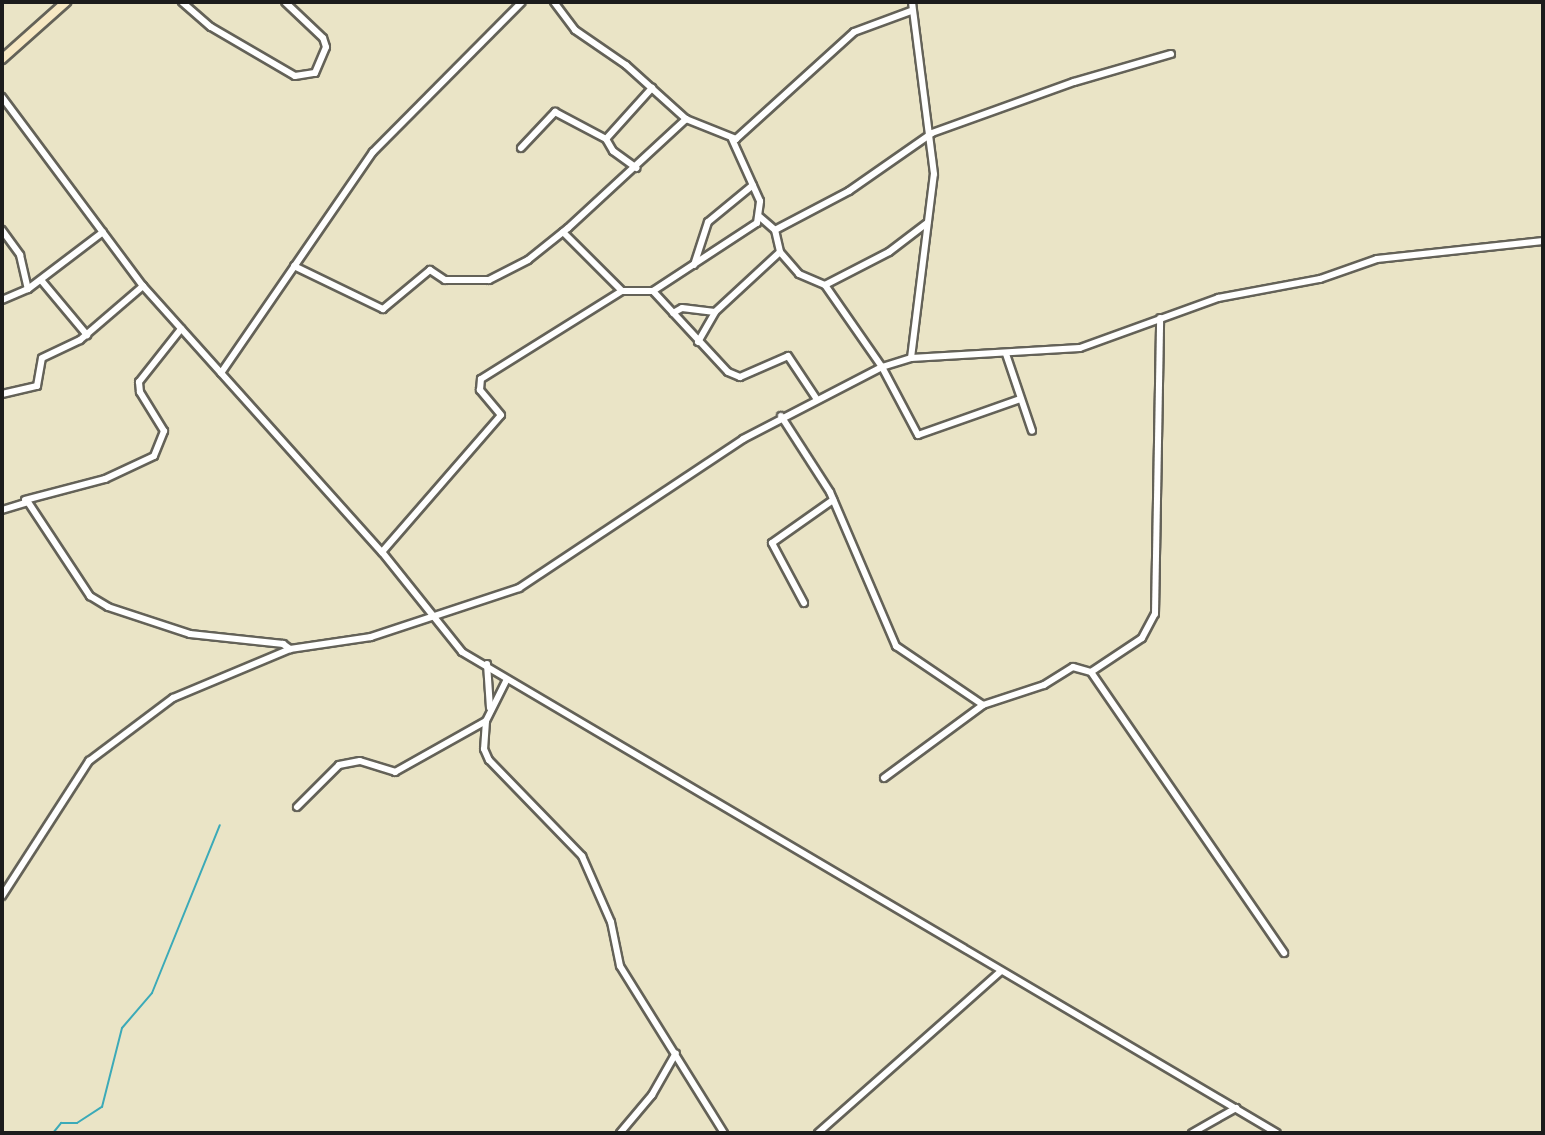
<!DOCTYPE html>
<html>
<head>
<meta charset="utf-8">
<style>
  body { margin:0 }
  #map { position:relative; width:1545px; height:1135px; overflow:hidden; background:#eae4c6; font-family:Caveat,sans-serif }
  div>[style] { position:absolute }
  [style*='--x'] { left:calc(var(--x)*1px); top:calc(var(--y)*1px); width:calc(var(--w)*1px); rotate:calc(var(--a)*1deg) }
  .stream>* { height:2px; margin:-1px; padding:0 1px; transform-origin:1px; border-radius:1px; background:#3baab8 }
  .roads { filter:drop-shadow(2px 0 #646258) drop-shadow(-2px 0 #646258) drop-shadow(0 2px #646258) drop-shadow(0 -2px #646258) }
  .street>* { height:6px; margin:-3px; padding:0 3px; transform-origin:3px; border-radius:3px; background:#fff }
  .secondary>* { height:8px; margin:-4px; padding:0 4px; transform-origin:4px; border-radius:4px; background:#f7e8c3 }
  span { translate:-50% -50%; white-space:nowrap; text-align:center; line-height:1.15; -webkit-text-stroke:8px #f6f6f2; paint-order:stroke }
  .frame { position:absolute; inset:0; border:4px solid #1c1c1c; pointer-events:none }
</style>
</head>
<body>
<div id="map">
  <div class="stream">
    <div style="--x:53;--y:1133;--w:13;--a:-51"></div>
    <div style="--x:61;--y:1123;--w:16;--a:0"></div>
    <div style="--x:77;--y:1123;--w:30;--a:-33"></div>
    <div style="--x:102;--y:1107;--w:81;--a:-75.8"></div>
    <div style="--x:122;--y:1028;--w:46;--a:-49.4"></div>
    <div style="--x:152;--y:993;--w:181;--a:-68"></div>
  </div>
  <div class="roads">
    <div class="street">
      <div style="--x:182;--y:2;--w:38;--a:41"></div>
      <div style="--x:211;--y:27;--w:97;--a:30.3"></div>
      <div style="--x:295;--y:76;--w:20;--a:-9"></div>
      <div style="--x:315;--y:73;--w:28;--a:-67"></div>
      <div style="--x:326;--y:47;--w:9;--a:-108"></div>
      <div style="--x:323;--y:38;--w:52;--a:-136.5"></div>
      <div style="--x:554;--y:2;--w:35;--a:53"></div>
      <div style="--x:575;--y:30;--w:62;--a:34.5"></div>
      <div style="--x:626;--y:65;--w:81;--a:42"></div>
      <div style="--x:686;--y:119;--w:54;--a:21.8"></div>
      <div style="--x:736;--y:139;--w:159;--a:-42.2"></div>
      <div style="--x:854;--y:32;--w:61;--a:-20.2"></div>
      <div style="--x:2;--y:97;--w:236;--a:53.3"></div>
      <div style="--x:143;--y:286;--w:358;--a:48.1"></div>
      <div style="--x:382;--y:552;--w:128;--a:51.3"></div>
      <div style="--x:462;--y:652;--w:946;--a:30.55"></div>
      <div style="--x:606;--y:139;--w:69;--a:-48"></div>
      <div style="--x:521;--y:148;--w:50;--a:-46.6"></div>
      <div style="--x:555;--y:112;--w:58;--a:27.9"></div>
      <div style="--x:606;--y:139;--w:14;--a:60"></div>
      <div style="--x:613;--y:151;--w:29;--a:36"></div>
      <div style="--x:760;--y:217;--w:20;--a:41"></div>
      <div style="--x:775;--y:230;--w:23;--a:77"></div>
      <div style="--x:780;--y:252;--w:29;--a:49"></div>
      <div style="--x:799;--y:274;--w:28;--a:23"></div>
      <div style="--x:825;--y:285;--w:100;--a:55.2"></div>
      <div style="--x:882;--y:367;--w:77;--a:62.1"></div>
      <div style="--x:918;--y:435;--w:108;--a:-19.4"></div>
      <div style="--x:2;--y:230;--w:31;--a:54"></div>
      <div style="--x:20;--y:255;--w:35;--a:77"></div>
      <div style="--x:775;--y:230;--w:84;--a:-27.8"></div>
      <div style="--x:849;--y:191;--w:101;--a:-34.9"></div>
      <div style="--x:932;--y:133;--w:151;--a:-19.8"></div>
      <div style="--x:1074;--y:82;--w:101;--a:-16.1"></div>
      <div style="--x:563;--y:232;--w:83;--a:45"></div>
      <div style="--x:694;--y:265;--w:45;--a:-72"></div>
      <div style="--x:708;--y:222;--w:58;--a:-39.4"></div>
      <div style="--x:294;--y:266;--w:99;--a:25.8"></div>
      <div style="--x:383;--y:309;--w:61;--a:-39.7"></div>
      <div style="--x:430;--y:270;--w:18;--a:34"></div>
      <div style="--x:445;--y:280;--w:44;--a:0"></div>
      <div style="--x:489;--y:280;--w:44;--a:-27.1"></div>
      <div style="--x:528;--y:260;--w:51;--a:-38.7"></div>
      <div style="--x:568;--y:228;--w:161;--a:-42.7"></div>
      <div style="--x:41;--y:280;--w:72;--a:50.1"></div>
      <div style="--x:825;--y:285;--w:72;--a:-27.3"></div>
      <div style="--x:889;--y:252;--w:48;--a:-37.3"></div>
      <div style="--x:653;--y:291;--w:110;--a:47.2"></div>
      <div style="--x:728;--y:372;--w:13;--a:23"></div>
      <div style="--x:740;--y:377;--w:52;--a:-23.6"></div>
      <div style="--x:788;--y:356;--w:50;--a:56.3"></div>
      <div style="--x:2;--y:300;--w:28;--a:-23"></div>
      <div style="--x:28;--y:289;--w:94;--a:-37.2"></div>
      <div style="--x:673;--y:313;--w:10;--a:-29"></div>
      <div style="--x:682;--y:308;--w:33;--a:7"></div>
      <div style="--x:698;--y:342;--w:34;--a:-60"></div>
      <div style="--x:715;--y:312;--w:88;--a:-42.7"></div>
      <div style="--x:1006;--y:354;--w:81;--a:71.3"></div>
      <div style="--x:911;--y:358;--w:185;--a:-82.9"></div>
      <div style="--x:934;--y:174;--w:173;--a:-97.3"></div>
      <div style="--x:221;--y:373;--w:268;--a:-55.5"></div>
      <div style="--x:373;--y:152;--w:211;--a:-45.2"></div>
      <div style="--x:2;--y:394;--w:36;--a:-13"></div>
      <div style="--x:37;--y:386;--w:28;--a:-80"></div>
      <div style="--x:42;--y:358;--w:42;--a:-25.3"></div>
      <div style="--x:80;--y:340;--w:83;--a:-40.6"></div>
      <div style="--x:781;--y:416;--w:90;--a:57.2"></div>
      <div style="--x:830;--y:492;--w:168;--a:66.8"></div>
      <div style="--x:896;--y:646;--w:105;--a:34.1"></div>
      <div style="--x:25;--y:500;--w:83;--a:-14.7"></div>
      <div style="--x:105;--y:479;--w:54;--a:-25.1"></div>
      <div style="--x:154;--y:456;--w:27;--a:-68"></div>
      <div style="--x:164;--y:431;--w:46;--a:-121.6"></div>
      <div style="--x:140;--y:392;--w:10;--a:-96"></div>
      <div style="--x:139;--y:382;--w:68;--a:-51.6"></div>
      <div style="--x:2;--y:510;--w:27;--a:-17"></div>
      <div style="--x:28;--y:502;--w:113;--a:56.6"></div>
      <div style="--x:90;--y:596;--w:21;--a:31"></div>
      <div style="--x:108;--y:607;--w:86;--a:18.2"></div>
      <div style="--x:190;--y:634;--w:94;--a:6.1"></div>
      <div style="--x:283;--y:644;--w:9;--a:36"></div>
      <div style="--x:382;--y:552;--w:181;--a:-49"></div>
      <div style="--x:501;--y:415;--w:33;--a:-130"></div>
      <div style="--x:480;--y:390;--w:11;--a:-85"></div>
      <div style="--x:481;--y:379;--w:166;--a:-32"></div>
      <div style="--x:622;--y:291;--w:31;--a:0"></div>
      <div style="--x:653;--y:291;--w:124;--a:-33.2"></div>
      <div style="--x:757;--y:223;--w:22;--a:-82"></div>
      <div style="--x:760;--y:201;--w:68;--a:-114.3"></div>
      <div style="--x:804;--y:603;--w:68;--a:-118.1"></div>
      <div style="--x:772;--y:543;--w:75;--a:-35.2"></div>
      <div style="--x:487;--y:664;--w:44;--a:86.1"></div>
      <div style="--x:1091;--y:672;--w:341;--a:55.5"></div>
      <div style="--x:506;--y:681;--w:45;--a:116.6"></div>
      <div style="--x:486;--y:721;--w:28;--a:94"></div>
      <div style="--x:484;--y:749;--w:12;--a:66"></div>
      <div style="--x:489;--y:760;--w:134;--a:45.9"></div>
      <div style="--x:582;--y:856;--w:72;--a:66.3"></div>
      <div style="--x:611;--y:922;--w:45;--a:78.4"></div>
      <div style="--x:620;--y:966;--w:197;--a:58.1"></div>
      <div style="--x:884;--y:778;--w:123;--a:-36.4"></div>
      <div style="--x:983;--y:705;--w:64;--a:-18.2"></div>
      <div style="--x:1044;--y:685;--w:34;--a:-32"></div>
      <div style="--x:1073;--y:667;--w:19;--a:16"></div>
      <div style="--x:1091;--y:672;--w:61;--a:-33.7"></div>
      <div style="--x:1142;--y:638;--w:27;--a:-62"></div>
      <div style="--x:1155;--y:614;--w:296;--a:-89"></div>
      <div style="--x:297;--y:807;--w:59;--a:-45"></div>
      <div style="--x:339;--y:765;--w:21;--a:-11"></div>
      <div style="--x:360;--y:761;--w:37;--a:17"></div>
      <div style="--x:395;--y:772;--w:104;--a:-29.3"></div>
      <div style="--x:2;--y:896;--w:161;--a:-57.2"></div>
      <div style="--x:89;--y:761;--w:105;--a:-36.9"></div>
      <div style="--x:173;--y:698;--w:127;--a:-22.7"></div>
      <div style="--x:290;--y:649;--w:82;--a:-8.4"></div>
      <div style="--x:371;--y:637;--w:156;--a:-18.3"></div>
      <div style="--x:519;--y:588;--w:269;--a:-33.6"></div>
      <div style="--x:743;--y:439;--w:157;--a:-27.4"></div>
      <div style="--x:882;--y:367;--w:30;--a:-17"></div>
      <div style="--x:911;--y:358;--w:169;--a:-3.4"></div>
      <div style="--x:1080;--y:348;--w:147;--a:-19.9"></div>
      <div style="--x:1218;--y:298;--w:104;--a:-10.6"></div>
      <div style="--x:1320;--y:279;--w:60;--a:-19.3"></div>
      <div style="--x:1377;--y:259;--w:167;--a:-6.2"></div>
      <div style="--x:620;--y:1133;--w:50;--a:-49.9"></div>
      <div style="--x:652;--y:1095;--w:48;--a:-60.3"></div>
      <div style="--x:818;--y:1133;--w:244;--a:-41.5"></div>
      <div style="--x:1192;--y:1133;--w:51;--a:-29.6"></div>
    </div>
    <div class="secondary">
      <div style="--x:2;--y:59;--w:86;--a:-41.7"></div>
    </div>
  </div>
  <div class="frame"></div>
</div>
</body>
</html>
